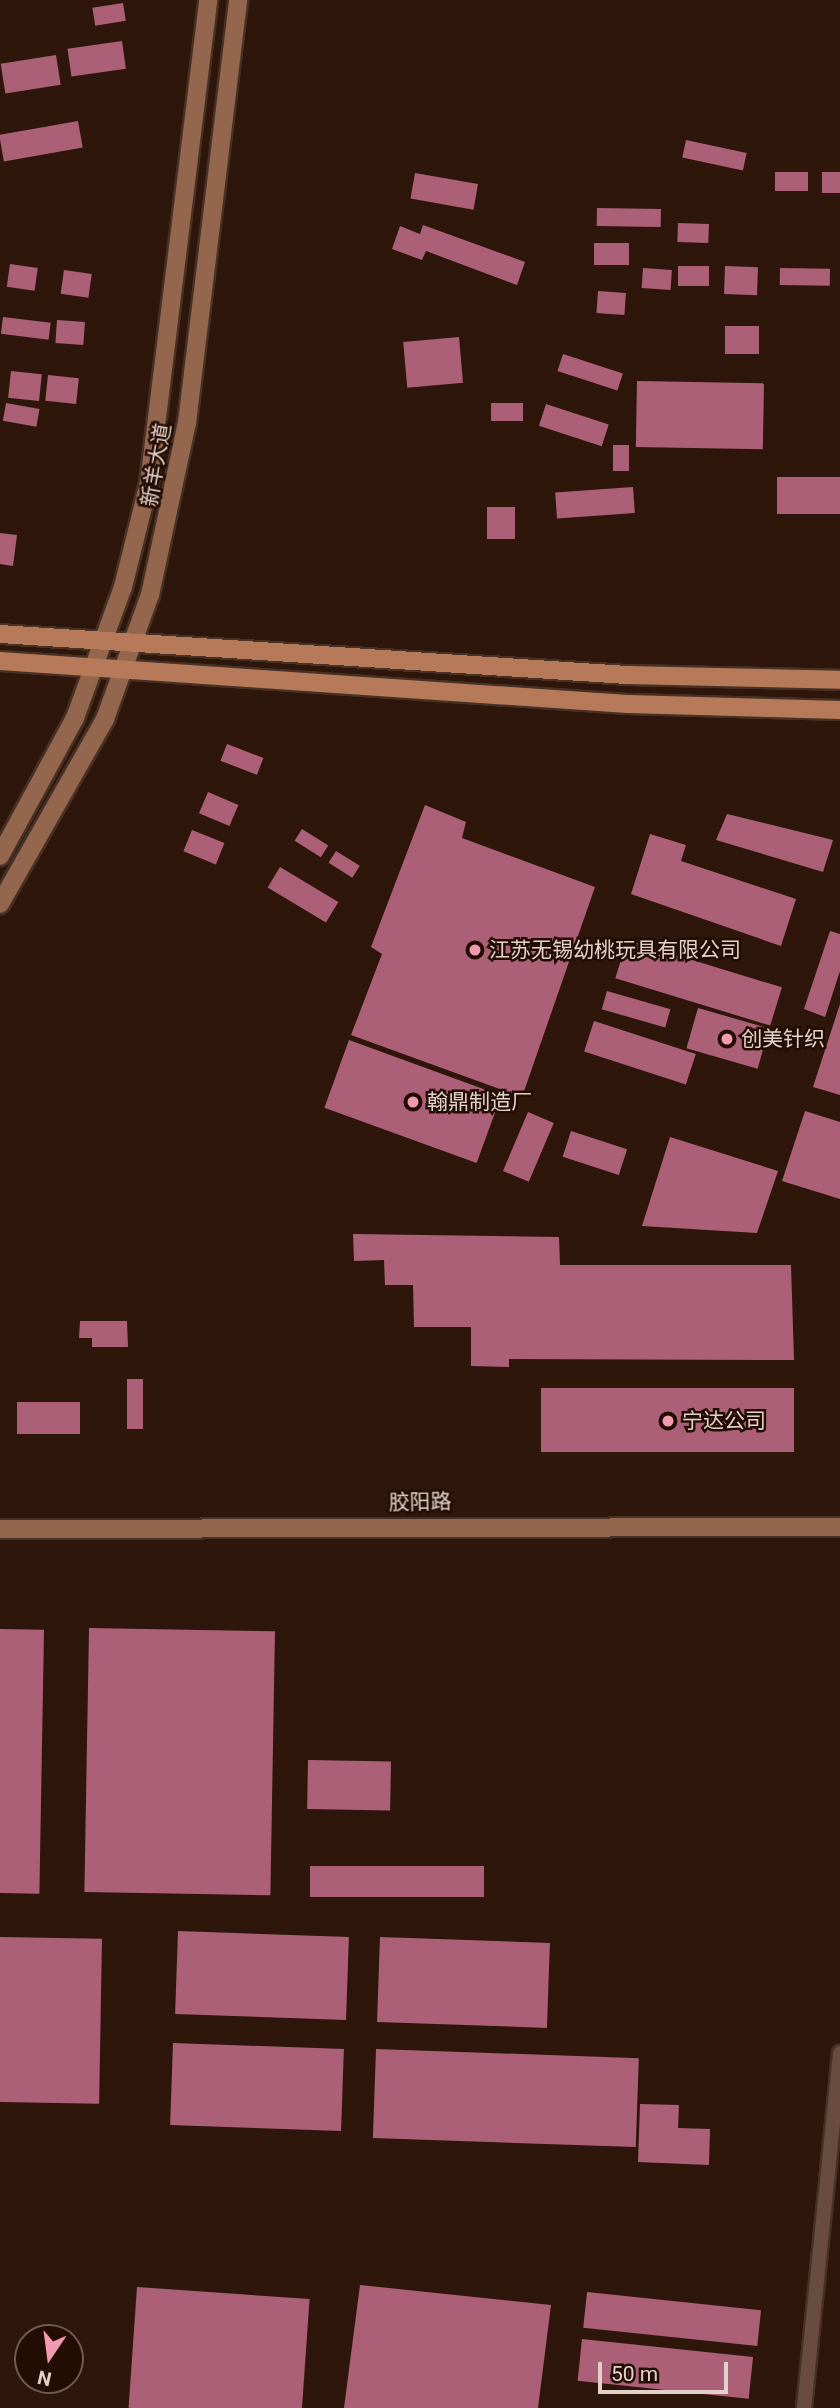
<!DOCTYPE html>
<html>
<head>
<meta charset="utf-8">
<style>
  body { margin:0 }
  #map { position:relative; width:840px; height:2408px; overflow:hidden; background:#2e170a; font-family:Roboto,"Noto Sans SC",sans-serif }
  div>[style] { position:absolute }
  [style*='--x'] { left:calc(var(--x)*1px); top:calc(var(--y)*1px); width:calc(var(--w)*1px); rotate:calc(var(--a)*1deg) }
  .building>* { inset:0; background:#ac6078; transform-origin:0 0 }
  .roads { filter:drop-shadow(2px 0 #473125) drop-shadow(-2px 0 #473125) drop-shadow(0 2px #473125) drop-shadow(0 -2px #473125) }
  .street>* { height:14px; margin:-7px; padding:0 7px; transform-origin:7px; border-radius:7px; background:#694c3d }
  .secondary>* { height:18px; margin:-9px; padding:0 9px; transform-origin:9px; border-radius:9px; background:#94664e }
  .primary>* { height:18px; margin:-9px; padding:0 9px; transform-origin:9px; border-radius:9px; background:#b67a5a }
  .dots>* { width:19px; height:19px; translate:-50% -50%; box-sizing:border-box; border:4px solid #230d03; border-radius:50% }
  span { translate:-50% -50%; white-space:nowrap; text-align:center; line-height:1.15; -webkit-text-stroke:5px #230d03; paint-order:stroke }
  .street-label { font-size:21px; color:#e2d1c9 }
  .poi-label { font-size:21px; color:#e2d1c9 }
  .left { translate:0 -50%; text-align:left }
  .north { position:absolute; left:14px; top:2324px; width:70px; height:70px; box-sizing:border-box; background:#230d03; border:2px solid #6f5b52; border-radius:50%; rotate:193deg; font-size:19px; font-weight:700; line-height:28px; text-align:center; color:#e2d1c9 }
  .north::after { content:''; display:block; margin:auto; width:24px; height:32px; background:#f29ab0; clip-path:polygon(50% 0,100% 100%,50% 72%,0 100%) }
  .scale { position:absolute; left:598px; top:2362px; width:130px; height:32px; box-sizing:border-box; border:4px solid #e2d1c9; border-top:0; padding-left:9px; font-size:21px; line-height:24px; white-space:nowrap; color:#e2d1c9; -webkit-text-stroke:5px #230d03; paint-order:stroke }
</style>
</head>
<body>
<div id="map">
  <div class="building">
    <div style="left:123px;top:3px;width:18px;height:31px;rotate:81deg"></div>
    <div style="left:122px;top:41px;width:28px;height:55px;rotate:82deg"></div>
    <div style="left:56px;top:55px;width:30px;height:56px;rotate:81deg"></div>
    <div style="left:78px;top:121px;width:27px;height:80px;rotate:80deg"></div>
    <div style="left:686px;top:140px;width:62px;height:18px;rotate:12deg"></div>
    <div style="left:775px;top:172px;width:33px;height:19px"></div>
    <div style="left:822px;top:172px;width:18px;height:21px"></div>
    <div style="left:415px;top:173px;width:64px;height:26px;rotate:10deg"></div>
    <div style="left:597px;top:208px;width:64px;height:18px;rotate:1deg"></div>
    <div style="left:678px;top:223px;width:31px;height:19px;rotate:2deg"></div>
    <div style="clip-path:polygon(423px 225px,525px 262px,517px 285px,426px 251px,422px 260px,392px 249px,400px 226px,420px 234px)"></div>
    <div style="left:594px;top:243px;width:35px;height:22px"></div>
    <div style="left:10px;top:264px;width:28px;height:23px;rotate:8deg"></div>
    <div style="left:678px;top:266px;width:31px;height:20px"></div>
    <div style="left:725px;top:266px;width:33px;height:28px;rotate:2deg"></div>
    <div style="left:643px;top:268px;width:29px;height:20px;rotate:4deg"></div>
    <div style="left:780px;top:268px;width:50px;height:17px;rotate:1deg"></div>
    <div style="left:64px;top:270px;width:28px;height:24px;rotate:8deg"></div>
    <div style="left:598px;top:291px;width:28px;height:22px;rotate:4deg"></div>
    <div style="left:3px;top:317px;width:48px;height:17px;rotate:7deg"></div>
    <div style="left:57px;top:320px;width:28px;height:23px;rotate:4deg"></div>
    <div style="left:725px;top:326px;width:34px;height:28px"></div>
    <div style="left:459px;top:337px;width:46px;height:56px;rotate:85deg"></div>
    <div style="left:563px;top:354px;width:63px;height:18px;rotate:18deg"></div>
    <div style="left:11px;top:371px;width:31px;height:27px;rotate:6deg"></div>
    <div style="left:48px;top:375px;width:31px;height:26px;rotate:6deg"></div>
    <div style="left:637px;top:381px;width:127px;height:66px;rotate:1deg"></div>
    <div style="left:6px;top:403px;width:34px;height:18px;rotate:10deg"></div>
    <div style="left:523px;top:403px;width:18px;height:32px;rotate:90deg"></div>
    <div style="left:546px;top:404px;width:66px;height:23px;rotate:18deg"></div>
    <div style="left:613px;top:445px;width:16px;height:26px"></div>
    <div style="left:777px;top:477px;width:63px;height:37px"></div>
    <div style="left:633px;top:487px;width:26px;height:78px;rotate:86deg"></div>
    <div style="left:487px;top:507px;width:28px;height:32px"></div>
    <div style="clip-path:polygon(0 533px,17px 535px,13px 566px,0 564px)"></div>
    <div style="left:227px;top:744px;width:39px;height:18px;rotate:21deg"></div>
    <div style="left:208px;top:792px;width:33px;height:23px;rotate:23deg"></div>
    <div style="clip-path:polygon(425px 805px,466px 822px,462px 838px,595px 887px,522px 1097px,351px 1035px,382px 954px,371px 947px)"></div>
    <div style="clip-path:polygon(727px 814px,833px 840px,823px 872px,716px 840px)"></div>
    <div style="left:302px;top:829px;width:31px;height:14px;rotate:32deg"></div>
    <div style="left:192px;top:830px;width:35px;height:23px;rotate:22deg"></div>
    <div style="clip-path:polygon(650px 834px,686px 845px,681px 861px,796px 899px,781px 946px,631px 894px)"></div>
    <div style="left:336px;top:851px;width:28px;height:14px;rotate:32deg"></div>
    <div style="left:280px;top:867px;width:68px;height:24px;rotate:31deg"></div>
    <div style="clip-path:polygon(830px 931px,840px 934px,840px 971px,825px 1017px,804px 1009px)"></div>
    <div style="left:627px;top:940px;width:162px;height:40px;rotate:17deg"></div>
    <div style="left:607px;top:991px;width:66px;height:19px;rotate:16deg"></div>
    <div style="clip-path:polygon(840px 1004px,840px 1095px,813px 1087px)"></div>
    <div style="left:698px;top:1008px;width:74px;height:42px;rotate:16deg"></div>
    <div style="left:594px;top:1021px;width:107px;height:32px;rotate:18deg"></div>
    <div style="left:349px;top:1040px;width:162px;height:72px;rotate:20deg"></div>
    <div style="clip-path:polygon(805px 1111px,840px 1122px,840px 1199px,782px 1181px)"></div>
    <div style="left:528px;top:1112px;width:28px;height:64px;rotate:23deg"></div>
    <div style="left:571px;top:1131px;width:59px;height:27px;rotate:18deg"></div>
    <div style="clip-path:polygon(670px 1137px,778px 1171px,757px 1233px,642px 1226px)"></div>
    <div style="clip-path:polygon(353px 1234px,559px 1237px,560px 1265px,791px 1265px,794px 1360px,509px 1359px,509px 1367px,471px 1366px,471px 1327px,414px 1327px,413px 1285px,385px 1285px,384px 1260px,354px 1261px)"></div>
    <div style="clip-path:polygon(80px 1321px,127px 1321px,128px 1347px,92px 1347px,92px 1338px,79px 1338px)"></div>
    <div style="left:143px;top:1379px;width:50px;height:16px;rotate:90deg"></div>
    <div style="left:541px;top:1388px;width:253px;height:64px"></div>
    <div style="left:17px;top:1402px;width:63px;height:32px"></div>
    <div style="left:89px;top:1628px;width:186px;height:264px;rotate:1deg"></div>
    <div style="left:0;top:1629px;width:44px;height:264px;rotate:1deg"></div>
    <div style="left:308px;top:1760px;width:83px;height:49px;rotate:1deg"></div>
    <div style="left:310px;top:1866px;width:174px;height:31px"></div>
    <div style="left:178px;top:1931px;width:171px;height:83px;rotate:2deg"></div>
    <div style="left:0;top:1937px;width:102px;height:165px;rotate:1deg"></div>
    <div style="left:380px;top:1937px;width:170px;height:85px;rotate:2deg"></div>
    <div style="left:173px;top:2043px;width:171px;height:82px;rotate:2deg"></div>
    <div style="left:376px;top:2049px;width:263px;height:89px;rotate:2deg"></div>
    <div style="clip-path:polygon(640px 2104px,679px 2105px,678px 2128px,710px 2129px,709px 2165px,638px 2162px)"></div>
    <div style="clip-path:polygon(360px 2285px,551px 2305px,538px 2408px,344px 2408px)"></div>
    <div style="left:137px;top:2287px;width:173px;height:121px;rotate:4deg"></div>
    <div style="left:587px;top:2292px;width:175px;height:36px;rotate:6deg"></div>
    <div style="left:582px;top:2339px;width:172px;height:42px;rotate:6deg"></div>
  </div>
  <div class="roads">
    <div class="street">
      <div style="--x:804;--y:2408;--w:357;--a:-84.2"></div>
    </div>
    <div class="secondary">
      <div style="--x:0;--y:856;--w:157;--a:-61.5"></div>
      <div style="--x:75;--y:718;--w:140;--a:-69.9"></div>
      <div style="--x:123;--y:587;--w:107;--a:-76"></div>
      <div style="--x:149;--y:483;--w:487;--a:-83"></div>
      <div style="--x:0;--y:904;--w:213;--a:-60.4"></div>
      <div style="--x:105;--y:719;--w:132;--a:-70.1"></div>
      <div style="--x:150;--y:595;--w:176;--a:-77.9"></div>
      <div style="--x:187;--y:423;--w:426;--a:-83.1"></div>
      <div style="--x:0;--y:1529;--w:840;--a:-0.14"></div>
    </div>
    <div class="primary">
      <div style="--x:0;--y:634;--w:628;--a:3.74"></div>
      <div style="--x:627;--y:675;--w:213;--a:1.3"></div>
      <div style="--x:0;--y:661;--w:629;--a:3.92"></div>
      <div style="--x:628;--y:704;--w:212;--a:1.6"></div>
    </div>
  </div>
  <div class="dots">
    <div style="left:475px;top:950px;background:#f29ab0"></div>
    <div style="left:727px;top:1039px;background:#f29ab0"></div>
    <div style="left:413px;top:1102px;background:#f29ab0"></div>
    <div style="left:668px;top:1421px;background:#f29ab0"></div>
  </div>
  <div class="street-label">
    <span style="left:156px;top:465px;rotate:-80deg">新羊大道</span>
    <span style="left:420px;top:1502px;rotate:-1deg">胶阳路</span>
  </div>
  <div class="poi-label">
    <span class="left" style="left:489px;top:950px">江苏无锡幼桃玩具有限公司</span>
    <span class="left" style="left:741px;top:1039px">创美针织</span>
    <span class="left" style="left:427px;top:1102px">翰鼎制造厂</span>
    <span class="left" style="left:682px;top:1421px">宁达公司</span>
  </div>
  <div class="north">N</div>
  <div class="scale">50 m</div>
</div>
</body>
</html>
